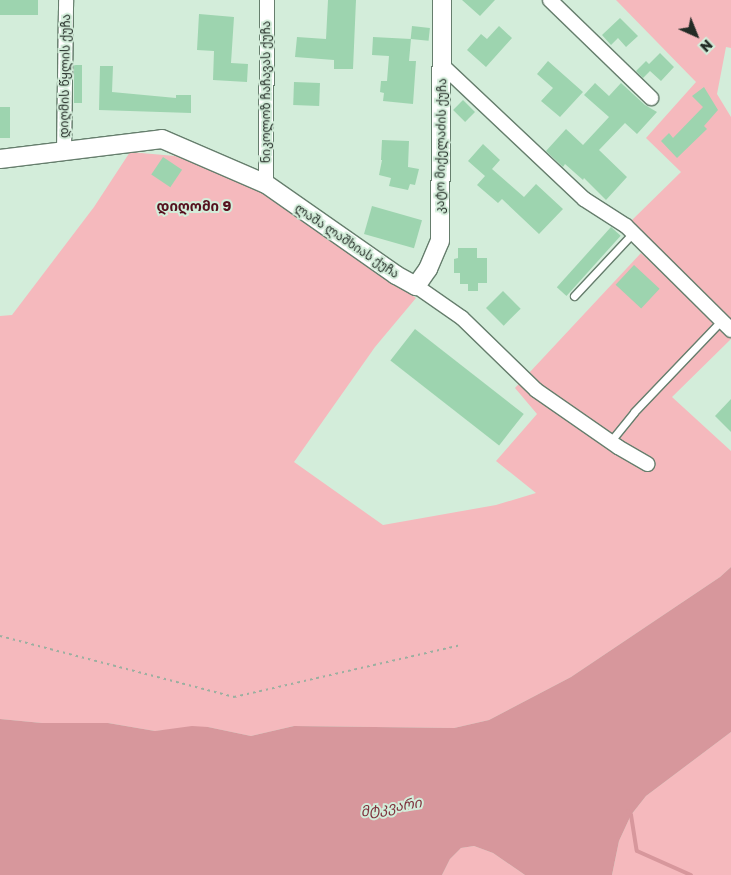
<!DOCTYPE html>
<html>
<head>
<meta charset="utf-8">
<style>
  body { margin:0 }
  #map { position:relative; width:731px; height:875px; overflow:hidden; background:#d3edda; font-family:"Golos Text","Noto Sans Georgian",sans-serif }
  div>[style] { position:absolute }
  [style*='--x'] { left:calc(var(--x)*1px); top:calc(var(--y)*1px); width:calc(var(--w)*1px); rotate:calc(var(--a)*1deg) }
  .green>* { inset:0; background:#f5b9bd }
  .water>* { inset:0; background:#d7979c }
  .stream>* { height:4px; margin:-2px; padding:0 2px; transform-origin:2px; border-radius:2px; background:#d7979c }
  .building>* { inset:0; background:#9dd4af; transform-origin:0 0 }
  .path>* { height:2px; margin-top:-1px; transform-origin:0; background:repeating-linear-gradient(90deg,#9bafa0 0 2.5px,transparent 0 6.5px) }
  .roads { filter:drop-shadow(1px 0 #667e6d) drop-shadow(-1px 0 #667e6d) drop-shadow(0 1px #667e6d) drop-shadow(0 -1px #667e6d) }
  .service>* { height:7px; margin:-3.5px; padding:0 3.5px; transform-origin:3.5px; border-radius:3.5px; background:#fff }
  .minor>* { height:14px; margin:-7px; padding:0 7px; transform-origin:7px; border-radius:7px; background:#fff }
  .tertiary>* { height:18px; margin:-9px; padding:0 9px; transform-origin:9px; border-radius:9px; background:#fff }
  span { translate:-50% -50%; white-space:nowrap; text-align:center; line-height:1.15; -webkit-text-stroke:4px #d3edda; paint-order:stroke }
  .street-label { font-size:12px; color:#232c26 }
  .neighbourhood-label { font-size:14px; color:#55101e; font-weight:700 }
  .water-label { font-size:14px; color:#7e313c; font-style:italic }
  .north { position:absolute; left:671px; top:10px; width:50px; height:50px; -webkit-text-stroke:4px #d3edda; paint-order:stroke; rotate:136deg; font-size:14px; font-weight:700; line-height:20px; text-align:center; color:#232c26 }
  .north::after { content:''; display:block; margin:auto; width:18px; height:22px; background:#232c26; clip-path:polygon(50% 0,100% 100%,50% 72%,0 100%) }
</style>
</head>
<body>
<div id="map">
  <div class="green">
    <div style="clip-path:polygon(616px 0,731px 0,731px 48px,726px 47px,717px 94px,731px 117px,731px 323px,630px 222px,681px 172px,646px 138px,696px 82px)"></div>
    <div style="clip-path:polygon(130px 152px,175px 156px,269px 192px,305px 220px,416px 298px,375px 347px,294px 462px,383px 525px,496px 505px,536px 493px,496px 461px,537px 414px,515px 388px,641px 253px,731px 339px,672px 397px,731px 451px,731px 567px,720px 577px,571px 677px,489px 720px,454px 728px,294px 726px,251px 736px,208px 727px,155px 731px,108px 723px,42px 723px,0 719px,0 316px,12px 315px,94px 207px)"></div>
    <div style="clip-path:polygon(731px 732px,731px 875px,612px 875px,619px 841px,631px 815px,646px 796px)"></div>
    <div style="clip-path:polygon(474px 846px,493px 853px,525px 875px,442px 875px,450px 859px,461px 848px)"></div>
  </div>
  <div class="water">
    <div style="clip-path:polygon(731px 567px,731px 732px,646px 796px,631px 815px,619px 841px,612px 875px,525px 875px,493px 853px,474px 846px,461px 848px,450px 859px,442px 875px,0 875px,0 719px,42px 723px,108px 723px,155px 731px,192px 726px,208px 727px,251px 736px,294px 726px,454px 728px,489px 720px,571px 677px,720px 577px)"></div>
  </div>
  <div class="stream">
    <div style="--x:628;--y:811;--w:5;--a:53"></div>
    <div style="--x:631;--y:815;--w:36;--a:81"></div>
    <div style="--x:637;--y:851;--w:59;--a:24"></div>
  </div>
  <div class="building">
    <div style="left:0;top:0;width:38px;height:15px"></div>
    <div style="clip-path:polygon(328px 0,356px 0,353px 69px,334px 69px,334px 60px,295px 57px,297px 37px,326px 39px)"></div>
    <div style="clip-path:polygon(462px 0,495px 0,480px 16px)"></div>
    <div style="clip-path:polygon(199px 14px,234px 17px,231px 63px,248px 64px,247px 82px,213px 80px,214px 51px,197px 50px)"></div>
    <div style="clip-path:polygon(620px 18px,638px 36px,626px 47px,618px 38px,611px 45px,602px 35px)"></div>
    <div style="left:412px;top:26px;width:18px;height:13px;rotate:6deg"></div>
    <div style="clip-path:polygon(499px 26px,512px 38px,486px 67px,467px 50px,481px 34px,487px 39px)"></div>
    <div style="clip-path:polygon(373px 37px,411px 39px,409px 61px,416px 61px,413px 104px,383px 101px,384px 93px,380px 92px,381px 81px,387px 81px,389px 56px,372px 55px)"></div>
    <div style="clip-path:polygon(660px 53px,674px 67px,661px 81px,650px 71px,643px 78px,636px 71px,646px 61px,649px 64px)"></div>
    <div style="clip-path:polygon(548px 61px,583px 92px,560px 117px,541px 101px,553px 88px,537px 74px)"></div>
    <div style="left:74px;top:65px;width:8px;height:38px"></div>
    <div style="clip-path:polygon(100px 66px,113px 66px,112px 92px,176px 98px,176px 95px,191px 95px,191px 113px,99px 110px)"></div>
    <div style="left:294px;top:82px;width:26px;height:23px;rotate:2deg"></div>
    <div style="clip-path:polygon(595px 83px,609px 96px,621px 83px,645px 105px,657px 112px,637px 134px,625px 123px,599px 150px,627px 177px,606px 200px,584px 178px,583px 180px,565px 164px,563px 167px,546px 151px,566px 129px,583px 145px,609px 117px,584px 95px)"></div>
    <div style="clip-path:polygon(704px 87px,718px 110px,704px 126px,707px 129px,677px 158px,661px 141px,669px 133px,673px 138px,703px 107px,692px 96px)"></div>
    <div style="left:463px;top:100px;width:17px;height:14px;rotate:45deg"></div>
    <div style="left:0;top:107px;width:10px;height:31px"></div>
    <div style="clip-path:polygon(382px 140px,409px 141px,408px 167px,419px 169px,415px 185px,410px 184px,408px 190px,389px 186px,391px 178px,379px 175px,382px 160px,381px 160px)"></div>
    <div style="clip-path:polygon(483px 144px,500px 160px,492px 169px,524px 197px,536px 184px,563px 209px,539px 234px,502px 199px,498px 203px,477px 185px,485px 176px,468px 161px)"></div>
    <div style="left:163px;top:157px;width:23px;height:21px;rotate:34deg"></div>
    <div style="left:372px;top:206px;width:52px;height:29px;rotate:16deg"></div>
    <div style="left:611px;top:227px;width:13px;height:81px;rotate:42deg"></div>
    <div style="clip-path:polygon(458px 248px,477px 248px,477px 258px,487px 258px,487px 283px,478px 283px,478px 291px,468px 291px,468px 284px,460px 284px,460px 273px,454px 273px,454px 259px,458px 258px)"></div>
    <div style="left:634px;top:265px;width:35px;height:27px;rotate:43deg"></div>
    <div style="left:503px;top:291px;width:25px;height:24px;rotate:45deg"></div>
    <div style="left:415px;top:329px;width:138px;height:40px;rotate:38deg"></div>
    <div style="clip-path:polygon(731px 399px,731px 432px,715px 416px)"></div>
  </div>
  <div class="path">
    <div style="--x:0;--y:636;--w:242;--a:14.6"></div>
    <div style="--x:234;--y:697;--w:233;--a:-12.9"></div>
  </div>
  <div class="roads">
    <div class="service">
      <div style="--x:574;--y:296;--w:86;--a:-46.9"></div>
      <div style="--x:610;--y:442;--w:38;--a:-51"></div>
      <div style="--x:634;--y:412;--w:126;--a:-46.3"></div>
    </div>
    <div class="minor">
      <div style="--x:550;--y:0;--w:141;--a:44.1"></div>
      <div style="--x:443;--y:66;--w:194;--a:43.3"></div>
      <div style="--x:584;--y:199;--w:50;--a:32.7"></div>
      <div style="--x:626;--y:226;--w:148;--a:44.7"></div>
      <div style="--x:64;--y:152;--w:152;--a:-89.2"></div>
      <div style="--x:266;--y:184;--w:184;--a:-89.7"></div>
      <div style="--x:416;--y:286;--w:56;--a:34.8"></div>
      <div style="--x:462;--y:318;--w:103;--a:44.2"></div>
      <div style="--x:536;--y:390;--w:100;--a:34.8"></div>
      <div style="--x:618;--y:447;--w:34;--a:30"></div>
    </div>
    <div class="tertiary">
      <div style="--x:0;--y:159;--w:163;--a:-7"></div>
      <div style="--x:162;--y:139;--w:113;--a:23.4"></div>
      <div style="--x:266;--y:184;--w:159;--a:35"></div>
      <div style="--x:396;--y:275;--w:23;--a:29"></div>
      <div style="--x:416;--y:286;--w:21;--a:-55"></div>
      <div style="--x:428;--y:269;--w:30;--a:-67"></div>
      <div style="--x:440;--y:241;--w:241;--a:-89.5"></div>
    </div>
  </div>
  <div class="street-label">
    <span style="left:65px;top:76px;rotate:-89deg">დიღმის წყლის ქუჩა</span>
    <span style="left:266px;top:92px;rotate:-90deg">ნიკოლოზ ჩაჩავას ქუჩა</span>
    <span style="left:441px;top:146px;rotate:-89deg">კატო მიქელაძის ქუჩა</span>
    <span style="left:347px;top:241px;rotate:34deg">ლაშა ლაშხიას ქუჩა</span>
  </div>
  <div class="neighbourhood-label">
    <span style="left:194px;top:206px">დიღომი 9</span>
  </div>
  <div class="water-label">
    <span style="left:391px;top:807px;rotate:-9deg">მტკვარი</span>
  </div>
  <div class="north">N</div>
</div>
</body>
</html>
